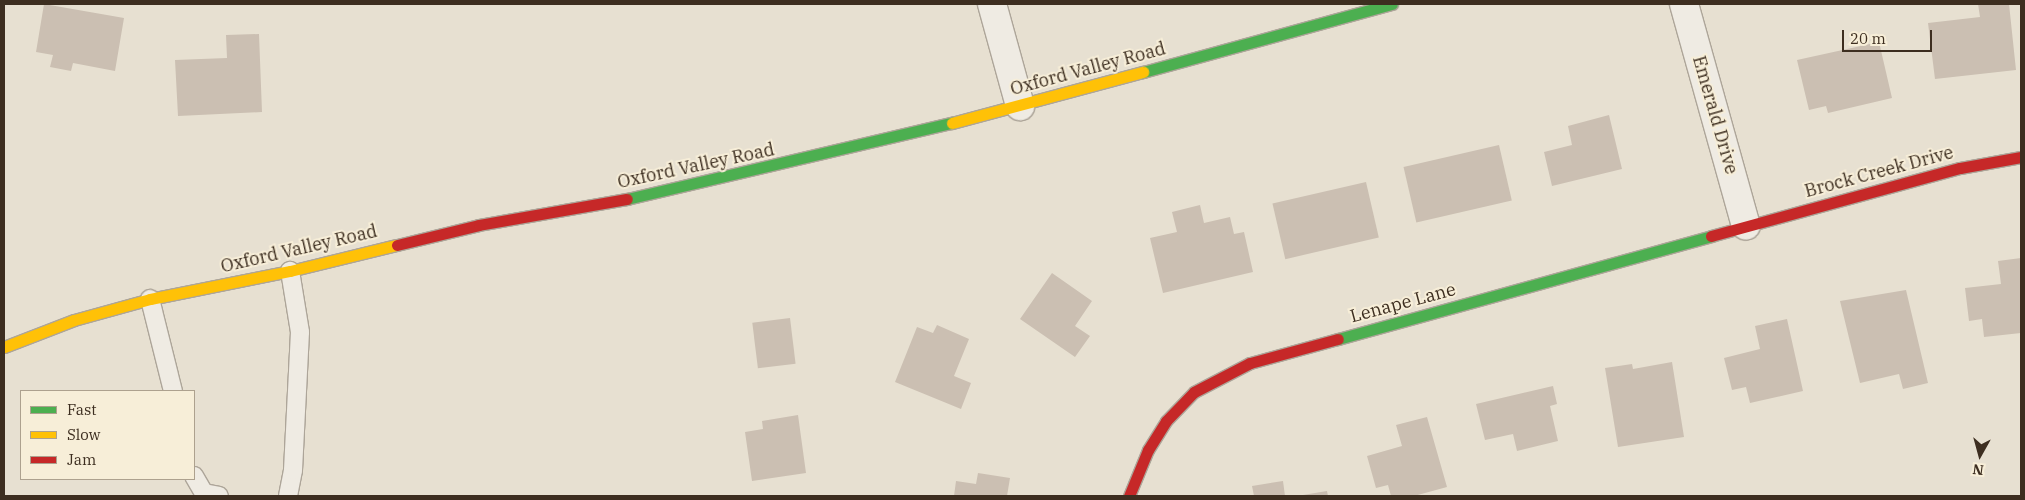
<!DOCTYPE html>
<html>
<head>
<meta charset="utf-8">
<style>
  body { margin:0 }
  #map { position:relative; width:2025px; height:500px; overflow:hidden; background:#e7e0d1; font-family:"IBM Plex Serif",serif }
  div>[style] { position:absolute }
  [style*='--x'] { left:calc(var(--x)*1px); top:calc(var(--y)*1px); width:calc(var(--w)*1px); rotate:calc(var(--a)*1deg) }
  .building>* { inset:0; background:#cbbfb2; transform-origin:0 0 }
  .roads { filter:drop-shadow(1px 0 #ada599) drop-shadow(-1px 0 #ada599) drop-shadow(0 1px #ada599) drop-shadow(0 -1px #ada599) }
  .lane>* { height:18px; margin:-9px; padding:0 9px; transform-origin:9px; border-radius:9px; background:#efebe3 }
  .street>* { height:28px; margin:-14px; padding:0 14px; transform-origin:14px; border-radius:14px; background:#efebe3 }
  .fast>* { height:11px; margin:-5.5px; padding:0 5.5px; transform-origin:5.5px; border-radius:5.5px; background:#4caf50 }
  .slow>* { height:11px; margin:-5.5px; padding:0 5.5px; transform-origin:5.5px; border-radius:5.5px; background:#ffc107 }
  .jam>* { height:11px; margin:-5.5px; padding:0 5.5px; transform-origin:5.5px; border-radius:5.5px; background:#c62828 }
  span { translate:-50% -50%; white-space:nowrap; text-align:center; line-height:1.15; -webkit-text-stroke:4px #f7eed8; paint-order:stroke }
  .street-label { font-size:18px; color:#3d2e20 }
  .frame { position:absolute; inset:0; border:5px solid #3d2e20; pointer-events:none }
  .legend { position:absolute; left:20px; top:390px; width:175px; height:90px; box-sizing:border-box; background:#f7eed8; border:1px solid #ada18e; margin:0; padding:6px 9px; list-style:none; font-size:15px; color:#3d2e20 }
  .legend li { display:flex; align-items:center; gap:10px; height:25px }
  .legend b { width:25px; border:1px solid #ada18e }
  .north { position:absolute; left:1955px; top:430px; width:50px; height:50px; -webkit-text-stroke:4px #f7eed8; paint-order:stroke; rotate:187deg; font-size:14px; font-weight:700; line-height:20px; text-align:center; color:#3d2e20 }
  .north::after { content:''; display:block; margin:auto; width:18px; height:22px; background:#3d2e20; clip-path:polygon(50% 0,100% 100%,50% 72%,0 100%) }
  .scale { position:absolute; left:1842px; top:30px; width:90px; height:22px; box-sizing:border-box; border:2px solid #3d2e20; border-top:0; padding-left:6px; font-size:15px; line-height:18px; white-space:nowrap; color:#3d2e20; -webkit-text-stroke:4px #f7eed8; paint-order:stroke }
</style>
</head>
<body>
<div id="map">
  <div class="building">
    <div style="clip-path:polygon(44px 4px,124px 18px,115px 71px,73px 63px,71px 71px,50px 67px,53px 55px,36px 52px)"></div>
    <div style="clip-path:polygon(1978px 4px,2009px 4px,2016px 70px,1935px 79px,1928px 23px,1980px 17px)"></div>
    <div style="clip-path:polygon(259px 34px,262px 112px,178px 116px,175px 60px,227px 58px,226px 35px)"></div>
    <div style="clip-path:polygon(1879px 42px,1892px 98px,1828px 113px,1826px 106px,1809px 110px,1797px 60px)"></div>
    <div style="clip-path:polygon(1609px 115px,1622px 169px,1552px 186px,1544px 152px,1572px 145px,1568px 126px)"></div>
    <div style="left:1499px;top:145px;width:57px;height:98px;rotate:77deg"></div>
    <div style="left:1366px;top:182px;width:57px;height:96px;rotate:77deg"></div>
    <div style="clip-path:polygon(1200px 205px,1204px 223px,1230px 217px,1234px 234px,1244px 232px,1253px 272px,1163px 293px,1150px 238px,1177px 232px,1172px 212px)"></div>
    <div style="clip-path:polygon(2021px 258px,2021px 333px,1984px 337px,1982px 319px,1969px 321px,1965px 288px,2001px 284px,1998px 261px)"></div>
    <div style="clip-path:polygon(1052px 273px,1092px 301px,1075px 326px,1090px 336px,1075px 357px,1020px 319px)"></div>
    <div style="clip-path:polygon(1906px 290px,1928px 383px,1903px 389px,1899px 374px,1860px 383px,1840px 301px)"></div>
    <div style="left:790px;top:318px;width:46px;height:38px;rotate:83deg"></div>
    <div style="clip-path:polygon(1787px 319px,1803px 391px,1750px 403px,1746px 387px,1732px 390px,1724px 358px,1760px 349px,1755px 326px)"></div>
    <div style="clip-path:polygon(937px 325px,969px 339px,954px 376px,971px 383px,961px 409px,895px 382px,917px 327px,933px 333px)"></div>
    <div style="clip-path:polygon(1672px 362px,1684px 437px,1618px 447px,1605px 368px,1632px 364px,1633px 369px)"></div>
    <div style="clip-path:polygon(1553px 386px,1557px 404px,1550px 406px,1558px 441px,1517px 451px,1513px 434px,1485px 440px,1476px 404px)"></div>
    <div style="clip-path:polygon(798px 415px,806px 473px,752px 481px,745px 432px,763px 429px,762px 421px)"></div>
    <div style="clip-path:polygon(1427px 417px,1447px 487px,1414px 496px,1391px 496px,1388px 485px,1376px 488px,1367px 456px,1402px 446px,1396px 425px)"></div>
    <div style="clip-path:polygon(978px 473px,1010px 478px,1007px 496px,954px 496px,956px 481px,976px 484px)"></div>
    <div style="clip-path:polygon(1283px 481px,1285px 496px,1254px 496px,1252px 486px)"></div>
    <div style="clip-path:polygon(1327px 491px,1328px 496px,1303px 496px,1303px 495px)"></div>
  </div>
  <div class="roads">
    <div class="lane">
      <div style="--x:150;--y:299;--w:95;--a:76"></div>
      <div style="--x:194;--y:476;--w:20;--a:60"></div>
      <div style="--x:204;--y:493;--w:15;--a:11"></div>
      <div style="--x:288;--y:496;--w:26;--a:-79"></div>
      <div style="--x:293;--y:470;--w:138;--a:-87.1"></div>
      <div style="--x:300;--y:332;--w:62;--a:-99.3"></div>
    </div>
    <div class="street">
      <div style="--x:992;--y:4;--w:106;--a:74.6"></div>
      <div style="--x:1684;--y:4;--w:230;--a:74.4"></div>
    </div>
    <div class="fast">
      <div style="--x:1143;--y:72;--w:258;--a:-15.3"></div>
      <div style="--x:627;--y:199;--w:334;--a:-13.2"></div>
      <div style="--x:1338;--y:339;--w:387;--a:-15.4"></div>
    </div>
    <div class="slow">
      <div style="--x:952;--y:123;--w:198;--a:-15"></div>
      <div style="--x:4;--y:347;--w:75;--a:-21.1"></div>
      <div style="--x:74;--y:320;--w:79;--a:-15.4"></div>
      <div style="--x:150;--y:299;--w:143;--a:-11.3"></div>
      <div style="--x:290;--y:271;--w:110;--a:-13.7"></div>
    </div>
    <div class="jam">
      <div style="--x:1711;--y:236;--w:258;--a:-15.3"></div>
      <div style="--x:1960;--y:168;--w:62;--a:-10.2"></div>
      <div style="--x:397;--y:245;--w:84;--a:-13.7"></div>
      <div style="--x:479;--y:225;--w:150;--a:-10"></div>
      <div style="--x:1129;--y:496;--w:50;--a:-67.6"></div>
      <div style="--x:1148;--y:450;--w:34;--a:-58"></div>
      <div style="--x:1166;--y:421;--w:40;--a:-46"></div>
      <div style="--x:1194;--y:392;--w:63;--a:-27.4"></div>
      <div style="--x:1250;--y:363;--w:91;--a:-15.3"></div>
    </div>
  </div>
  <div class="street-label">
    <span style="left:1088px;top:69px;rotate:-15deg">Oxford Valley Road</span>
    <span style="left:1715px;top:115px;rotate:74deg">Emerald Drive</span>
    <span style="left:696px;top:166px;rotate:-12deg">Oxford Valley Road</span>
    <span style="left:1879px;top:172px;rotate:-15deg">Brock Creek Drive</span>
    <span style="left:299px;top:249px;rotate:-13deg">Oxford Valley Road</span>
    <span style="left:1403px;top:303px;rotate:-15deg">Lenape Lane</span>
  </div>
  <div class="frame"></div>
  <ul class="legend">
  <li><b style="height:6px;background:#4caf50"></b>Fast</li>
  <li><b style="height:6px;background:#ffc107"></b>Slow</li>
  <li><b style="height:6px;background:#c62828"></b>Jam</li>
  </ul>
  <div class="north">N</div>
  <div class="scale">20 m</div>
</div>
</body>
</html>
